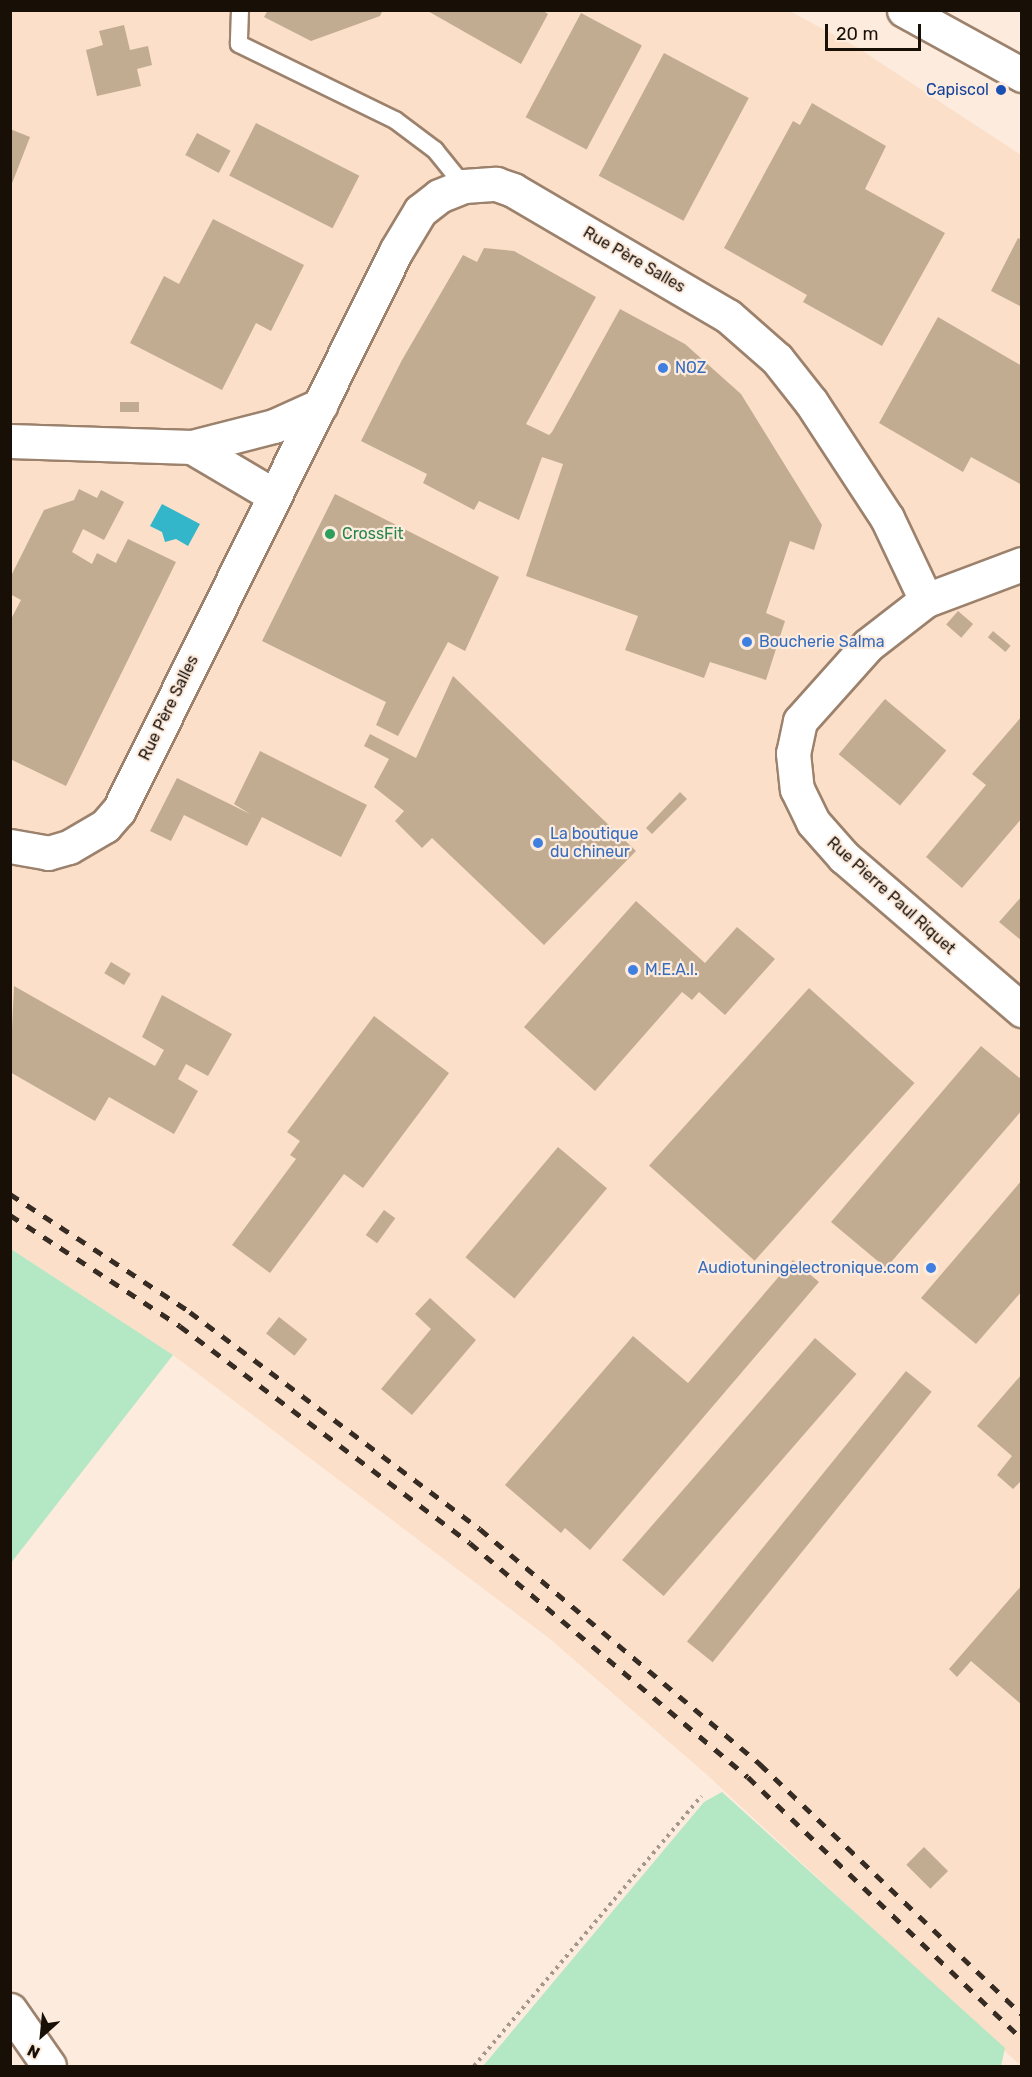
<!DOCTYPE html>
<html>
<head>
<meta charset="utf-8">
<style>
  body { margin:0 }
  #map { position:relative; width:1032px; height:2077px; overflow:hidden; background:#fdecde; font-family:Rubik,sans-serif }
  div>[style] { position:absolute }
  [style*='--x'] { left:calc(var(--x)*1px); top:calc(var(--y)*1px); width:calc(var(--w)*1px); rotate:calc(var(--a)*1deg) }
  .built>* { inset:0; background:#fbdfc8 }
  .green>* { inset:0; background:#b4e7c3 }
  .water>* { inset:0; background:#34b6ca }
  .building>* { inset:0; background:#c1ac91; transform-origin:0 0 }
  .path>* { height:4px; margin-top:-2px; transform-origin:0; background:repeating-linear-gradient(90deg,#a5978c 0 3px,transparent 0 7.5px) }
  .roads { filter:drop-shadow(2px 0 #9c826d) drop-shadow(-2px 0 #9c826d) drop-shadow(0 2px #9c826d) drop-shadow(0 -2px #9c826d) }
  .lane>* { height:16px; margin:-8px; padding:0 8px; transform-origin:8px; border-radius:8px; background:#fff }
  .street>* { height:33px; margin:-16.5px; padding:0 16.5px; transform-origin:16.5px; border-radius:16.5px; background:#fff }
  .secondary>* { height:33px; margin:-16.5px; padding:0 16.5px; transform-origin:16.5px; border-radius:16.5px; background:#fff }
  .rail>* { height:4.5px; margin-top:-2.25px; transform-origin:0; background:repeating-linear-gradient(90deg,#362c23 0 10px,transparent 0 20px) }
  .dots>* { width:16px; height:16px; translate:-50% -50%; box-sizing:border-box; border:3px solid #fdecde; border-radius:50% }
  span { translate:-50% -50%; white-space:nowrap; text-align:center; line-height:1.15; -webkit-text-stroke:4.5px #fdecde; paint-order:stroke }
  .transit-label { font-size:16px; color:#164399 }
  .right { translate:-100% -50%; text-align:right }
  .street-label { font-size:16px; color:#180f07 }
  .shop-label { font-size:16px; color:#366cbe }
  .left { translate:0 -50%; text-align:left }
  .leisure-label { font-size:16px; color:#27864d }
  .frame { position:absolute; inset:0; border:12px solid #180f07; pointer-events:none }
  .north { position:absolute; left:12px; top:2005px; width:60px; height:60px; -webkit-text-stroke:4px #fdecde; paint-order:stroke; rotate:207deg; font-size:16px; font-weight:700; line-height:24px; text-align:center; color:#180f07 }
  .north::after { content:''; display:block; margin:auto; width:21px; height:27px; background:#180f07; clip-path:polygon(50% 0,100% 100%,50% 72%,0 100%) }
  .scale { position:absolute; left:825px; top:24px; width:96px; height:27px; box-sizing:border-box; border:3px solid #180f07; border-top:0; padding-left:8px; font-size:18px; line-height:21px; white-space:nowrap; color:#180f07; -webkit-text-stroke:4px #fdecde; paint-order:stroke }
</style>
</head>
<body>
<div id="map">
  <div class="built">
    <div style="clip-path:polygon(10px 11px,790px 11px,858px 48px,1021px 155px,1021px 2066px,706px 1774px,550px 1639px,173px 1355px,11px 1249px)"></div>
  </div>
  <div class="green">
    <div style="clip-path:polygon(11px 1249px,173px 1355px,11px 1563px)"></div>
    <div style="clip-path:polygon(722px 1792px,1005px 2048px,1001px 2066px,483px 2066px,704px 1802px)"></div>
  </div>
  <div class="water">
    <div style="clip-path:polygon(162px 504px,200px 524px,188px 546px,176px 539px,165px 542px,162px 532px,150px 526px)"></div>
  </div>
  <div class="building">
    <div style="clip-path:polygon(268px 10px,383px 10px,380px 16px,311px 41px,264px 17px)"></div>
    <div style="clip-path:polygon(426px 10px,542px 10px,548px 14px,521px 64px)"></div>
    <div style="left:581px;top:13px;width:69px;height:118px;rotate:28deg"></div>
    <div style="clip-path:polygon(124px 25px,130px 50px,148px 46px,152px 65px,137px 69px,141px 86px,97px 96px,86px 50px,103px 45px,99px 31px)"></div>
    <div style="left:664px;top:53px;width:96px;height:139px;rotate:28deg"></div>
    <div style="clip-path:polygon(812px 103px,886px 146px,865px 189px,945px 233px,882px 346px,803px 302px,807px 295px,724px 248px,793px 121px,800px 125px)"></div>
    <div style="left:256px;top:123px;width:116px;height:59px;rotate:27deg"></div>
    <div style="clip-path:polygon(10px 129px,30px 137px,11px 186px,10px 186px)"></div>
    <div style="left:197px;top:133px;width:38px;height:25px;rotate:28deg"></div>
    <div style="clip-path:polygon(213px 219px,304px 265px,271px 331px,256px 323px,222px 390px,130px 343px,164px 276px,179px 284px)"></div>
    <div style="clip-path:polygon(1018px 238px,1022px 240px,1022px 307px,991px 291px)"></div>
    <div style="clip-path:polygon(484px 248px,514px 251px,596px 297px,526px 424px,549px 435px,552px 432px,620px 309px,685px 344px,741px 394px,822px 525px,814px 550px,790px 541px,766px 613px,785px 621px,766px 680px,710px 662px,704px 678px,625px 650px,638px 616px,526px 576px,563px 464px,542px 457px,519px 520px,479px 501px,474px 510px,423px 483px,427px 474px,361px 441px,402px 360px,463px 255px,477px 262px)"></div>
    <div style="clip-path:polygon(938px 317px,1022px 366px,1022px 485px,971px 457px,963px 472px,879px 423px)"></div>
    <div style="left:120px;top:402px;width:19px;height:10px"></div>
    <div style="clip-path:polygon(79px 489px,97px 498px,101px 490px,124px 502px,104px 540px,83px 529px,72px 552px,92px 564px,97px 553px,116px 563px,128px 539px,176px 562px,66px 786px,10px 759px,10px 621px,21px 600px,10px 594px,10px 578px,44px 510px,74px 500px)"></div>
    <div style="clip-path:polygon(335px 494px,499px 577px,465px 651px,448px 642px,398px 736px,376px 725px,386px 702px,262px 641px)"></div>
    <div style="left:958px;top:611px;width:20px;height:18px;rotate:41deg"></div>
    <div style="left:993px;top:631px;width:23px;height:8px;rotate:40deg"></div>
    <div style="clip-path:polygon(453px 676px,636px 851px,544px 945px,432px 838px,422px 848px,395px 821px,404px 811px,374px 787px,389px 759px,364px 746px,370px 734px,416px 758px)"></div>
    <div style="left:885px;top:699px;width:80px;height:72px;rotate:40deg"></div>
    <div style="clip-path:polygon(1022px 716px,1022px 818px,962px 888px,926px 857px,986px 785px,972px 774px)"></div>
    <div style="clip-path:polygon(260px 751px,367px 805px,341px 857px,262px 817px,247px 846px,184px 815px,171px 841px,150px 831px,177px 778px,250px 814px,234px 804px)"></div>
    <div style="clip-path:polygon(680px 792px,687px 799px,652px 834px,646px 828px)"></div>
    <div style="clip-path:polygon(1022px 896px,1022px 941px,999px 922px)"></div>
    <div style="clip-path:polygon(636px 901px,705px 963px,737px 927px,775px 959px,725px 1015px,699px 992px,692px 1000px,682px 992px,595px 1091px,524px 1027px)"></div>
    <div style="left:111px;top:962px;width:23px;height:13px;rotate:31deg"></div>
    <div style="clip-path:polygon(14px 986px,155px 1066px,164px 1050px,142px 1037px,162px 995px,232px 1034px,208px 1076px,186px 1064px,178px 1079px,198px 1091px,174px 1134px,109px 1097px,95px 1121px,10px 1072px)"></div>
    <div style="left:809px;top:988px;width:142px;height:239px;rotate:42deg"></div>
    <div style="clip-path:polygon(374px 1016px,449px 1073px,363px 1188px,344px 1174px,270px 1273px,232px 1245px,296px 1159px,290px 1155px,300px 1141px,287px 1132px)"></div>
    <div style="clip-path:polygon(981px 1046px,1022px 1080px,1022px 1110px,886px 1268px,831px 1222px)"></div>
    <div style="left:558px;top:1147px;width:64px;height:144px;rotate:40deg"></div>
    <div style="clip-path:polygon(1022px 1180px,1022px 1291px,976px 1344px,921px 1298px)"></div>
    <div style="left:384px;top:1210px;width:14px;height:31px;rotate:36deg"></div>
    <div style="clip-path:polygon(793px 1260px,819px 1282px,590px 1550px,565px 1528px,561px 1533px,505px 1485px,633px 1336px,688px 1383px)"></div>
    <div style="clip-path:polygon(430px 1298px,476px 1340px,412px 1415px,381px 1389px,431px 1329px,415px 1314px)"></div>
    <div style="left:279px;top:1317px;width:36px;height:21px;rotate:38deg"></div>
    <div style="left:815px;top:1338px;width:55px;height:294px;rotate:41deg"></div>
    <div style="left:906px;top:1371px;width:33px;height:348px;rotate:39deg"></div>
    <div style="clip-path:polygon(1022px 1374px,1022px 1480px,1013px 1489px,997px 1475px,1012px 1456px,977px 1426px)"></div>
    <div style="clip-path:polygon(1022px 1585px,1022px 1705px,971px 1661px,957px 1677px,949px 1669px)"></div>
    <div style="left:924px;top:1847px;width:34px;height:25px;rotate:45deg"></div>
  </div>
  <div class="path">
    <div style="--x:474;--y:2066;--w:353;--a:-49.9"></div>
  </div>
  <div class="roads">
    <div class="lane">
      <div style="--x:240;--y:10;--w:34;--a:92"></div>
      <div style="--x:239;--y:44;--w:174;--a:26"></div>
      <div style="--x:395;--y:120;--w:50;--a:36.9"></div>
      <div style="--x:435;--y:150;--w:46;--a:51.1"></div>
    </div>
    <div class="street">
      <div style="--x:10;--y:441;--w:182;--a:1.9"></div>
      <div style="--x:192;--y:447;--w:85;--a:-14.4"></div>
      <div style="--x:274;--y:426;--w:51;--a:-24.1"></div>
      <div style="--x:192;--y:447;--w:96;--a:30.6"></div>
      <div style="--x:1022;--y:564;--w:103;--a:159.4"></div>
      <div style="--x:926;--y:600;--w:73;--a:142.2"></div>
      <div style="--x:868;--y:645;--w:102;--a:131.8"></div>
      <div style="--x:800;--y:721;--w:33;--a:102"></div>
      <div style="--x:793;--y:753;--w:36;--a:84"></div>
      <div style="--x:797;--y:789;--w:37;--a:64"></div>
      <div style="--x:813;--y:822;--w:47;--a:48.5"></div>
      <div style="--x:844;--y:857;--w:235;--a:40.7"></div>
      <div style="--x:10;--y:846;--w:39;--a:10"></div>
      <div style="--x:48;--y:853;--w:22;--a:-16"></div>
      <div style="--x:69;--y:847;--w:42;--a:-30.3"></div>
      <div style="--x:105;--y:826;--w:21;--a:-49"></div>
      <div style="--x:119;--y:810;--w:624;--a:-63.64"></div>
      <div style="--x:396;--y:251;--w:47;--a:-59"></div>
      <div style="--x:420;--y:211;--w:24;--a:-38"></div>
      <div style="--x:439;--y:196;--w:27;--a:-22"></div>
      <div style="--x:464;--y:186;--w:32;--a:-4"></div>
      <div style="--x:496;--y:184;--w:18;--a:19"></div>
      <div style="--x:513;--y:190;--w:249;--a:30.4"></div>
      <div style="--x:728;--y:316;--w:65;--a:41.3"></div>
      <div style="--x:777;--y:359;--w:55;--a:51.7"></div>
      <div style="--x:811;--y:402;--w:139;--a:56.8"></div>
      <div style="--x:887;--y:518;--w:91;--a:64.6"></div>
      <div style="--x:10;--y:2010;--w:68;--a:55.1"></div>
    </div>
    <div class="secondary">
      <div style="--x:904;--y:10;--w:135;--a:28.8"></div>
    </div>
  </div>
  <div class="rail">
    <div style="--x:10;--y:1194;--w:215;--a:33.2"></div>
    <div style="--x:190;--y:1312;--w:362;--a:36.8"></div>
    <div style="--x:480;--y:1529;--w:366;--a:40"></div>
    <div style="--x:760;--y:1764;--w:362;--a:43.7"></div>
    <div style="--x:10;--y:1215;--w:203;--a:33.1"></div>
    <div style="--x:180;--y:1326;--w:362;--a:36.8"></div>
    <div style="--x:470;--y:1543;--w:363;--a:40.1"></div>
    <div style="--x:748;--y:1777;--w:379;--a:43.7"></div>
  </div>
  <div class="dots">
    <div style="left:1001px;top:90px;background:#1a4fb4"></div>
    <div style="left:663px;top:368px;background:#3f7fe0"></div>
    <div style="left:330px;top:534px;background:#2e9e5b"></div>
    <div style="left:747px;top:642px;background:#3f7fe0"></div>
    <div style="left:538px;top:843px;background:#3f7fe0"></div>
    <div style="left:633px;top:970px;background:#3f7fe0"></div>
    <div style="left:931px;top:1268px;background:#3f7fe0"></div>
  </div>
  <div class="transit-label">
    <span class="right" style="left:989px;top:90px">Capiscol</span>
  </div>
  <div class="street-label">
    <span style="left:634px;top:260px;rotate:30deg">Rue Père Salles</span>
    <span style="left:169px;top:708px;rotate:-64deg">Rue Père Salles</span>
    <span style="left:891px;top:896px;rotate:42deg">Rue Pierre Paul Riquet</span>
  </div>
  <div class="shop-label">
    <span class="left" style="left:675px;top:368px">NOZ</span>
    <span class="left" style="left:759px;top:642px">Boucherie Salma</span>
    <span class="left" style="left:550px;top:843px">La boutique<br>du chineur</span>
    <span class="left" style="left:645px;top:970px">M.E.A.I.</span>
    <span class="right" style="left:919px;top:1268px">Audiotuningelectronique.com</span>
  </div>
  <div class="leisure-label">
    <span class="left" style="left:342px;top:534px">CrossFit</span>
  </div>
  <div class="frame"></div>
  <div class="north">N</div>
  <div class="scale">20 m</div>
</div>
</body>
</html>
